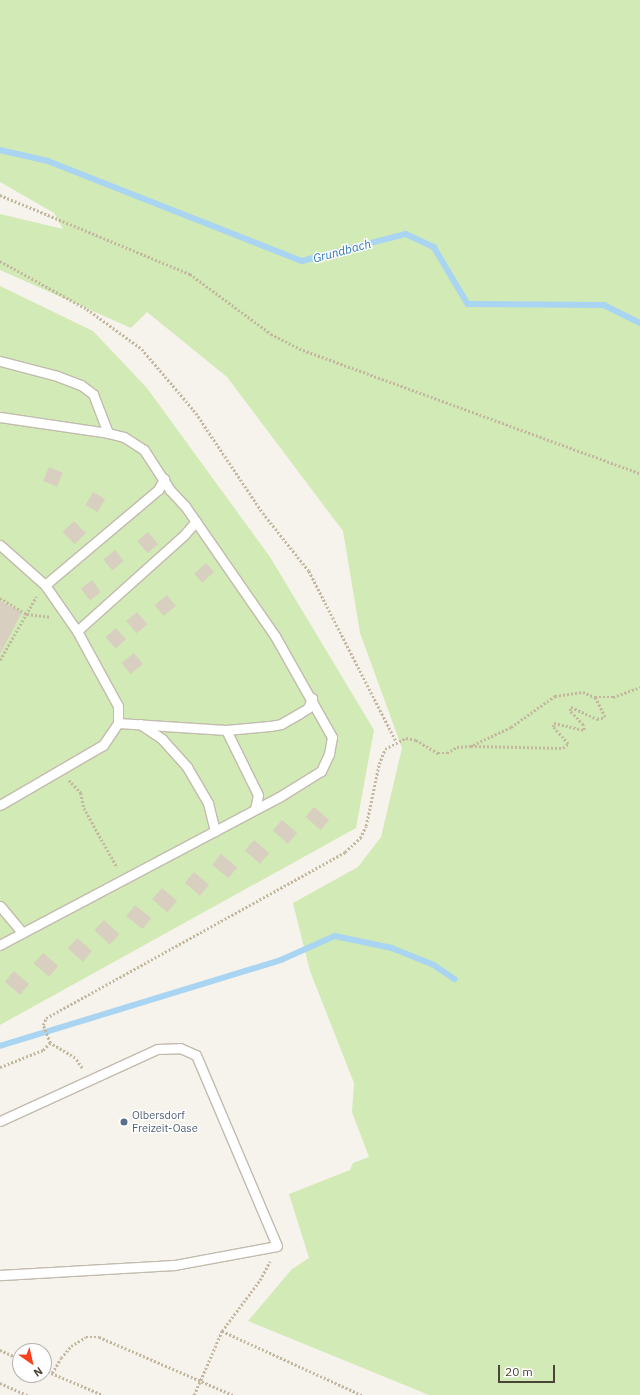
<!DOCTYPE html>
<html>
<head>
<meta charset="utf-8">
<style>
  body { margin:0 }
  #map { position:relative; width:640px; height:1395px; overflow:hidden; background:#f6f3ec; font-family:"IBM Plex Sans",sans-serif }
  div>[style] { position:absolute }
  [style*='--x'] { left:calc(var(--x)*1px); top:calc(var(--y)*1px); width:calc(var(--w)*1px); rotate:calc(var(--a)*1deg) }
  .green>* { inset:0; background:#d2eab5 }
  .stream>* { height:5.5px; margin:-2.75px; padding:0 2.75px; transform-origin:2.75px; border-radius:2.75px; background:#a9d4f2 }
  .building>* { inset:0; background:#d8cfc1; transform-origin:0 0 }
  .path>* { height:2.5px; margin-top:-1.25px; transform-origin:0; background:repeating-linear-gradient(90deg,#c4b79f 0 2px,transparent 0 4px) }
  .roads { filter:drop-shadow(1px 0 #c2bbae) drop-shadow(-1px 0 #c2bbae) drop-shadow(0 1px #c2bbae) drop-shadow(0 -1px #c2bbae) }
  .lane>* { height:9px; margin:-4.5px; padding:0 4.5px; transform-origin:4.5px; border-radius:4.5px; background:#fff }
  .dots>* { width:11px; height:11px; translate:-50% -50%; box-sizing:border-box; border:2px solid #fff; border-radius:50% }
  span { translate:-50% -50%; white-space:nowrap; text-align:center; line-height:1.15; -webkit-text-stroke:3px #fff; paint-order:stroke }
  .service-label { font-size:11px; color:#4e5e75 }
  .left { translate:0 -50%; text-align:left }
  .water-label { font-size:12px; color:#2e7ab2; font-style:italic }
  .north { position:absolute; left:12px; top:1343px; width:40px; height:40px; box-sizing:border-box; background:#fff; border:1px solid #b7b4b0; border-radius:50%; rotate:146deg; font-size:11px; font-weight:700; line-height:16px; text-align:center; color:#4b4439 }
  .north::after { content:''; display:block; margin:auto; width:14px; height:18px; background:#fc3f1d; clip-path:polygon(50% 0,100% 100%,50% 72%,0 100%) }
  .scale { position:absolute; left:498px; top:1365px; width:57px; height:18px; box-sizing:border-box; border:2px solid #4b4439; border-top:0; padding-left:5px; font-size:12px; line-height:14px; white-space:nowrap; color:#4b4439; -webkit-text-stroke:3px #fff; paint-order:stroke }
</style>
</head>
<body>
<div id="map">
  <div class="green">
    <div style="clip-path:polygon(0 0,640px 0,640px 1395px,429px 1395px,248px 1321px,292px 1269px,309px 1258px,289px 1194px,350px 1170px,353px 1163px,369px 1157px,352px 1112px,354px 1083px,310px 971px,293px 903px,358px 867px,381px 837px,402px 748px,360px 633px,343px 531px,227px 377px,147px 312px,131px 328px,0 270px,0 214px,63px 229px,54px 213px,0 182px)"></div>
    <div style="clip-path:polygon(0 286px,93px 331px,147px 388px,270px 557px,374px 730px,356px 828px,0 1025px)"></div>
  </div>
  <div class="stream">
    <div style="--x:0;--y:150;--w:49;--a:12.9"></div>
    <div style="--x:48;--y:161;--w:273;--a:21.5"></div>
    <div style="--x:302;--y:261;--w:107;--a:-14.6"></div>
    <div style="--x:406;--y:234;--w:31;--a:25"></div>
    <div style="--x:434;--y:247;--w:66;--a:59.2"></div>
    <div style="--x:468;--y:304;--w:136;--a:0.4"></div>
    <div style="--x:604;--y:305;--w:40;--a:26.6"></div>
    <div style="--x:0;--y:1046;--w:294;--a:-17"></div>
    <div style="--x:281;--y:960;--w:59;--a:-24"></div>
    <div style="--x:335;--y:936;--w:58;--a:11.9"></div>
    <div style="--x:392;--y:948;--w:45;--a:22"></div>
    <div style="--x:434;--y:965;--w:25;--a:34"></div>
  </div>
  <div class="building">
    <div style="left:49px;top:467px;width:15px;height:15px;rotate:23deg"></div>
    <div style="left:93px;top:492px;width:14px;height:15px;rotate:30deg"></div>
    <div style="left:74px;top:521px;width:17px;height:16px;rotate:45deg"></div>
    <div style="left:148px;top:532px;width:16px;height:14px;rotate:50deg"></div>
    <div style="left:115px;top:550px;width:14px;height:15px;rotate:51deg"></div>
    <div style="left:206px;top:563px;width:12px;height:16px;rotate:48deg"></div>
    <div style="left:92px;top:580px;width:15px;height:14px;rotate:53deg"></div>
    <div style="left:167px;top:595px;width:14px;height:16px;rotate:51deg"></div>
    <div style="clip-path:polygon(0 601px,22px 612px,0 654px)"></div>
    <div style="left:137px;top:612px;width:16px;height:14px;rotate:50deg"></div>
    <div style="left:116px;top:628px;width:15px;height:14px;rotate:48deg"></div>
    <div style="left:134px;top:653px;width:14px;height:16px;rotate:51deg"></div>
    <div style="left:314px;top:807px;width:20px;height:13px;rotate:41deg"></div>
    <div style="left:282px;top:820px;width:20px;height:14px;rotate:41deg"></div>
    <div style="left:254px;top:840px;width:20px;height:14px;rotate:41deg"></div>
    <div style="left:221px;top:854px;width:21px;height:14px;rotate:39deg"></div>
    <div style="left:194px;top:872px;width:20px;height:14px;rotate:41deg"></div>
    <div style="left:162px;top:888px;width:20px;height:15px;rotate:41deg"></div>
    <div style="left:135px;top:905px;width:21px;height:14px;rotate:39deg"></div>
    <div style="left:104px;top:920px;width:21px;height:14px;rotate:43deg"></div>
    <div style="left:77px;top:938px;width:20px;height:14px;rotate:41deg"></div>
    <div style="left:43px;top:953px;width:20px;height:14px;rotate:41deg"></div>
    <div style="left:14px;top:971px;width:20px;height:14px;rotate:41deg"></div>
  </div>
  <div class="path">
    <div style="--x:0;--y:195;--w:206;--a:22.6"></div>
    <div style="--x:190;--y:274;--w:101;--a:36.5"></div>
    <div style="--x:271;--y:334;--w:36;--a:27"></div>
    <div style="--x:303;--y:350;--w:359;--a:20.1"></div>
    <div style="--x:0;--y:261;--w:99;--a:28.9"></div>
    <div style="--x:87;--y:309;--w:68;--a:36"></div>
    <div style="--x:142;--y:349;--w:84;--a:49.8"></div>
    <div style="--x:196;--y:413;--w:120;--a:56.2"></div>
    <div style="--x:263;--y:513;--w:74;--a:51.6"></div>
    <div style="--x:309;--y:571;--w:191;--a:62.9"></div>
    <div style="--x:0;--y:598;--w:31;--a:31"></div>
    <div style="--x:27;--y:614;--w:24;--a:7"></div>
    <div style="--x:0;--y:660;--w:73;--a:-60.3"></div>
    <div style="--x:473;--y:745;--w:42;--a:-25.3"></div>
    <div style="--x:511;--y:727;--w:54;--a:-35.2"></div>
    <div style="--x:555;--y:696;--w:28;--a:-8"></div>
    <div style="--x:583;--y:692;--w:13;--a:23"></div>
    <div style="--x:595;--y:697;--w:18;--a:0"></div>
    <div style="--x:613;--y:697;--w:29;--a:-20"></div>
    <div style="--x:69;--y:780;--w:18;--a:47"></div>
    <div style="--x:81;--y:793;--w:15;--a:79"></div>
    <div style="--x:84;--y:808;--w:68;--a:60.8"></div>
    <div style="--x:0;--y:1067;--w:46;--a:-21.6"></div>
    <div style="--x:43;--y:1050;--w:10;--a:-45"></div>
    <div style="--x:82;--y:1068;--w:12;--a:-125"></div>
    <div style="--x:75;--y:1058;--w:29;--a:-149"></div>
    <div style="--x:50;--y:1043;--w:19;--a:-111"></div>
    <div style="--x:43;--y:1025;--w:8;--a:-67"></div>
    <div style="--x:46;--y:1018;--w:342;--a:-29"></div>
    <div style="--x:345;--y:852;--w:21;--a:-43"></div>
    <div style="--x:360;--y:838;--w:13;--a:-63"></div>
    <div style="--x:366;--y:826;--w:63;--a:-78.2"></div>
    <div style="--x:379;--y:764;--w:16;--a:-68"></div>
    <div style="--x:385;--y:749;--w:24;--a:-28"></div>
    <div style="--x:406;--y:738;--w:10;--a:11"></div>
    <div style="--x:416;--y:740;--w:26;--a:31"></div>
    <div style="--x:438;--y:753;--w:9;--a:0"></div>
    <div style="--x:447;--y:753;--w:12;--a:-31"></div>
    <div style="--x:457;--y:747;--w:14;--a:-4"></div>
    <div style="--x:471;--y:746;--w:92;--a:1.2"></div>
    <div style="--x:563;--y:748;--w:6;--a:-39"></div>
    <div style="--x:568;--y:744;--w:23;--a:-131"></div>
    <div style="--x:553;--y:727;--w:4;--a:-76"></div>
    <div style="--x:554;--y:723;--w:31;--a:13"></div>
    <div style="--x:584;--y:730;--w:5;--a:-101"></div>
    <div style="--x:583;--y:725;--w:19;--a:-133"></div>
    <div style="--x:570;--y:711;--w:4;--a:-76"></div>
    <div style="--x:571;--y:707;--w:29;--a:25"></div>
    <div style="--x:597;--y:719;--w:8;--a:-14"></div>
    <div style="--x:605;--y:717;--w:22;--a:-117"></div>
    <div style="--x:222;--y:1331;--w:154;--a:24.6"></div>
    <div style="--x:0;--y:1350;--w:22;--a:24"></div>
    <div style="--x:44;--y:1370;--w:64;--a:23"></div>
    <div style="--x:52;--y:1373;--w:17;--a:-59"></div>
    <div style="--x:61;--y:1358;--w:16;--a:-50"></div>
    <div style="--x:71;--y:1346;--w:17;--a:-31"></div>
    <div style="--x:86;--y:1337;--w:13;--a:0"></div>
    <div style="--x:99;--y:1337;--w:146;--a:23.4"></div>
    <div style="--x:0;--y:1383;--w:30;--a:24"></div>
    <div style="--x:194;--y:1395;--w:70;--a:-66.4"></div>
    <div style="--x:222;--y:1331;--w:64;--a:-53.3"></div>
    <div style="--x:260;--y:1280;--w:21;--a:-62"></div>
  </div>
  <div class="roads">
    <div class="lane">
      <div style="--x:0;--y:361;--w:59;--a:14.7"></div>
      <div style="--x:57;--y:376;--w:26;--a:21"></div>
      <div style="--x:81;--y:385;--w:15;--a:37"></div>
      <div style="--x:93;--y:394;--w:42;--a:69"></div>
      <div style="--x:0;--y:417;--w:109;--a:8.4"></div>
      <div style="--x:108;--y:433;--w:16;--a:14"></div>
      <div style="--x:124;--y:437;--w:24;--a:33"></div>
      <div style="--x:144;--y:450;--w:48;--a:57"></div>
      <div style="--x:170;--y:490;--w:22;--a:47"></div>
      <div style="--x:185;--y:506;--w:158;--a:55.3"></div>
      <div style="--x:275;--y:636;--w:116;--a:60.6"></div>
      <div style="--x:332;--y:737;--w:17;--a:100"></div>
      <div style="--x:329;--y:754;--w:19;--a:115"></div>
      <div style="--x:321;--y:771;--w:49;--a:148.2"></div>
      <div style="--x:279;--y:797;--w:316;--a:152.1"></div>
      <div style="--x:0;--y:545;--w:60;--a:41.6"></div>
      <div style="--x:45;--y:585;--w:56;--a:55.2"></div>
      <div style="--x:77;--y:631;--w:85;--a:61.3"></div>
      <div style="--x:118;--y:706;--w:17;--a:90"></div>
      <div style="--x:118;--y:723;--w:27;--a:124"></div>
      <div style="--x:103;--y:745;--w:119;--a:149.8"></div>
      <div style="--x:45;--y:585;--w:148;--a:-40.1"></div>
      <div style="--x:158;--y:490;--w:13;--a:-61"></div>
      <div style="--x:77;--y:631;--w:144;--a:-41.9"></div>
      <div style="--x:184;--y:535;--w:18;--a:-49"></div>
      <div style="--x:118;--y:723;--w:108;--a:3.7"></div>
      <div style="--x:226;--y:730;--w:44;--a:-5.2"></div>
      <div style="--x:270;--y:726;--w:11;--a:-10"></div>
      <div style="--x:281;--y:724;--w:22;--a:-30"></div>
      <div style="--x:300;--y:713;--w:9;--a:-32"></div>
      <div style="--x:308;--y:708;--w:11;--a:-68"></div>
      <div style="--x:140;--y:724;--w:27;--a:34"></div>
      <div style="--x:162;--y:739;--w:38;--a:48"></div>
      <div style="--x:187;--y:767;--w:42;--a:59.7"></div>
      <div style="--x:208;--y:803;--w:29;--a:76"></div>
      <div style="--x:226;--y:730;--w:72;--a:63.8"></div>
      <div style="--x:258;--y:795;--w:14;--a:102"></div>
      <div style="--x:0;--y:906;--w:35;--a:50"></div>
      <div style="--x:0;--y:1121;--w:173;--a:-24.6"></div>
      <div style="--x:157;--y:1049;--w:23;--a:-2"></div>
      <div style="--x:180;--y:1048;--w:17;--a:24"></div>
      <div style="--x:196;--y:1055;--w:207;--a:67"></div>
      <div style="--x:277;--y:1246;--w:105;--a:169.5"></div>
      <div style="--x:174;--y:1265;--w:174;--a:176.7"></div>
    </div>
  </div>
  <div class="dots">
    <div style="left:124px;top:1122px;background:#5c6f8a"></div>
  </div>
  <div class="service-label">
    <span class="left" style="left:132px;top:1122px">Olbersdorf<br>Freizeit-Oase</span>
  </div>
  <div class="water-label">
    <span style="left:342px;top:251px;rotate:-15deg">Grundbach</span>
  </div>
  <div class="north">N</div>
  <div class="scale">20 m</div>
</div>
</body>
</html>
